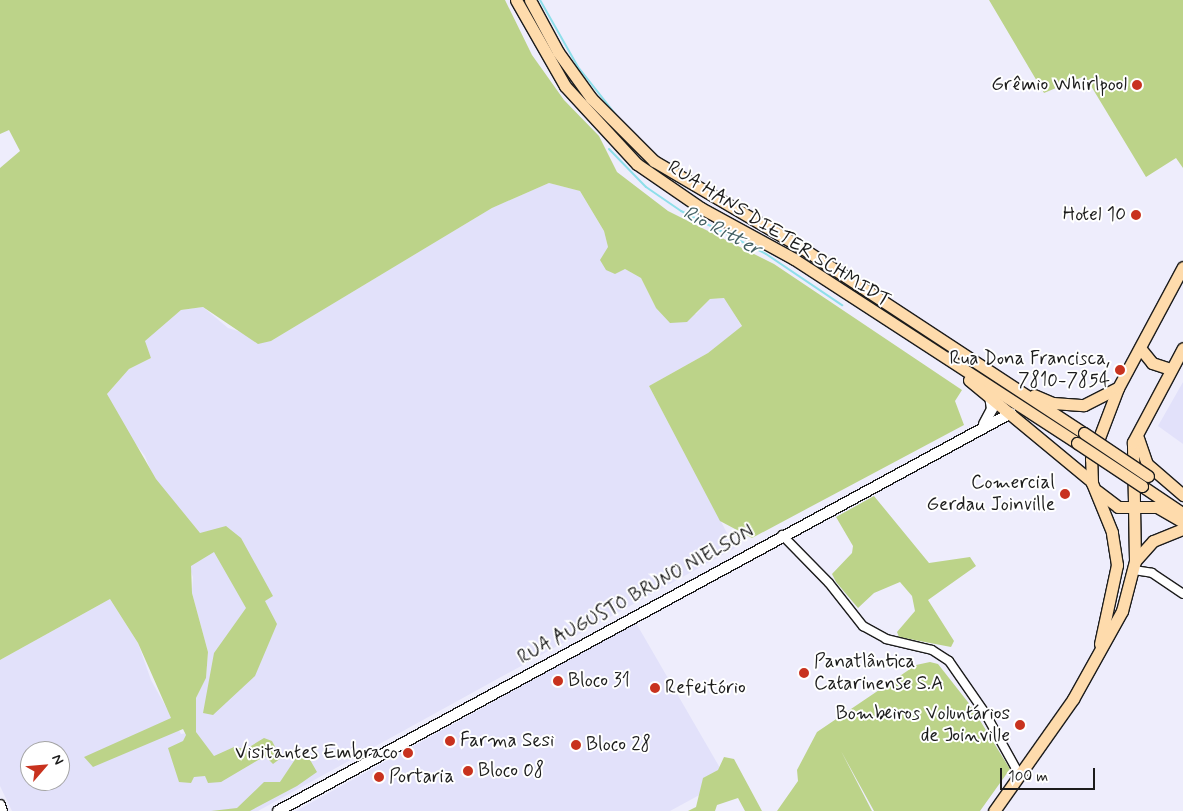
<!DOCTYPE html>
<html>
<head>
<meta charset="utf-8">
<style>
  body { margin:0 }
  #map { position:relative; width:1183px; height:811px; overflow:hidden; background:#eeedfc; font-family:Mynerve,sans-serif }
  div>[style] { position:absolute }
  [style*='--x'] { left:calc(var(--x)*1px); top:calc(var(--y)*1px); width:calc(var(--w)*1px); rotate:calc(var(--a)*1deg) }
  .built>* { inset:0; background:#e2e1fa }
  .green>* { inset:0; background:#bcd389 }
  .stream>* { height:2px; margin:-1px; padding:0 1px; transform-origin:1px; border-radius:1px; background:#8edfea }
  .roads { filter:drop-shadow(1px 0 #1c1c1c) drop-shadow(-1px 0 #1c1c1c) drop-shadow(0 1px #1c1c1c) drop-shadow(0 -1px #1c1c1c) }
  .minor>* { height:8px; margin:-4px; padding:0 4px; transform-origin:4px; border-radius:4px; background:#fff }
  .secondary>* { height:10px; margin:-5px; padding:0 5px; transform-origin:5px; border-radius:5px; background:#fff }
  .primary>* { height:11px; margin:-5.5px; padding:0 5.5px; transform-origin:5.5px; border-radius:5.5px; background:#fedbac }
  .bridges { filter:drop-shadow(1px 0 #1c1c1c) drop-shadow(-1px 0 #1c1c1c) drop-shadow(0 1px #1c1c1c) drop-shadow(0 -1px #1c1c1c) }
  .primary-bridge>* { height:11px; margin:-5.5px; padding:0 5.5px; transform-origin:5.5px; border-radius:5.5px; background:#fedbac }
  .dots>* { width:14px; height:14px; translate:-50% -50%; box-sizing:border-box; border:2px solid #fff; border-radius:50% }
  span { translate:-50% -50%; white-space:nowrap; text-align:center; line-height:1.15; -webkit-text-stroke:4px #fff; paint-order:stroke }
  .poi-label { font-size:19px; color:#1c1c1c }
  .right { translate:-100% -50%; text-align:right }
  .left { translate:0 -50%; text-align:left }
  .street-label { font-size:19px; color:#1c1c1c }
  .water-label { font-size:20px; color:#446064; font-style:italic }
  .north { position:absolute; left:20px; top:741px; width:50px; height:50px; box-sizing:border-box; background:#fff; border:1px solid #a4a4a4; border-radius:50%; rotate:63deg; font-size:14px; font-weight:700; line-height:20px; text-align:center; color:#1c1c1c }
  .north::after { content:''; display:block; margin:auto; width:18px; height:22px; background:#c8321e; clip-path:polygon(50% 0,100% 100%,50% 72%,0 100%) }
  .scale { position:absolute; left:1000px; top:768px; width:95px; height:22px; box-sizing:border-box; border:2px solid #1c1c1c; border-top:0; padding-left:6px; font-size:15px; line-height:18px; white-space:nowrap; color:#1c1c1c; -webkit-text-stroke:4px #fff; paint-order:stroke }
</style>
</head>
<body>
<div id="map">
  <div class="built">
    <div style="clip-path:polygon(evenodd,549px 183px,580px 191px,604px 231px,608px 247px,625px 269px,641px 278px,656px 308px,696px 314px,710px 299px,725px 298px,742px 327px,708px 353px,649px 386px,735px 548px,258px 811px,12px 811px,0 786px,0 660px,110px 599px,138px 643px,151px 680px,181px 734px,196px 732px,196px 698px,206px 678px,208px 652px,192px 593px,193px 577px,145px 456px,123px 428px,107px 394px,129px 369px,151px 358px,144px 341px,181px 310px,203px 307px,228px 328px,271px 341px,492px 208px,549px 183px,30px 751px,60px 751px,60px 781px,30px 781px,30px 751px)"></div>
    <div style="clip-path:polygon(1183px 382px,1183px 444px,1158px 426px)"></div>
    <div style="clip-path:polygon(636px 623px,727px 780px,670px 811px,296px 811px)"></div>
  </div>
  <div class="green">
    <div style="clip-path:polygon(0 0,505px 0,532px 55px,564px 100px,599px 136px,617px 172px,668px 211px,774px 264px,962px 390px,955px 401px,964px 425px,752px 538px,720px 521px,649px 386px,708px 353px,742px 326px,724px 298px,710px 299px,687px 322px,670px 323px,656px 308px,641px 278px,625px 269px,615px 274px,606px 270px,600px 260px,608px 247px,604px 231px,580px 191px,549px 183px,492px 208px,271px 341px,258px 344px,203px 307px,181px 310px,145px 341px,151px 358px,129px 369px,107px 394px,156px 479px,200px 533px,226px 526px,241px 538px,273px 596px,265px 601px,277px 624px,255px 676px,213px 715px,203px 713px,214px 653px,246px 608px,214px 552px,191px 566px,192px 593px,208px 652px,206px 678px,196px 698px,196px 732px,214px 756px,234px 747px,246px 749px,264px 738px,272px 741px,281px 758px,273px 764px,265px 756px,221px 782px,208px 783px,205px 776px,194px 777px,191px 783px,179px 782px,168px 748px,183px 741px,186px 735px,183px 729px,93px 767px,84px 757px,171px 718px,138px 643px,110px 599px,0 660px,0 168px,20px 151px,9px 130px,0 134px)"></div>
    <div style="clip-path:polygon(989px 0,1183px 0,1183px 168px,1176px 158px,1146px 177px,1085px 76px,1044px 93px)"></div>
    <div style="clip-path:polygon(874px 496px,929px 563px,970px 557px,976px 566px,928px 600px,954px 641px,951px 647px,899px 637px,897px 632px,915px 611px,912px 596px,900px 582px,874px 593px,858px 608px,836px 582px,832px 574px,852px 553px,853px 546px,836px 517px)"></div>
    <div style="clip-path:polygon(930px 662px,938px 664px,971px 706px,1010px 769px,980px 811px,874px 811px,841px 751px,872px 811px,777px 811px,798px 781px,797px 770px,817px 732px,916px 665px)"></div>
    <div style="clip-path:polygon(298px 755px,309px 758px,317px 772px,297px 786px,250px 811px,211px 811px,237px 808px,264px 782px,280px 782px)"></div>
    <div style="clip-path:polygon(724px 757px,734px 759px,762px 811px,745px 811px,738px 798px,717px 805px,715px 811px,688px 811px,696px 807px,703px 778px,718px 770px)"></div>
  </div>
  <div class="stream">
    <div style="--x:540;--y:0;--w:77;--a:60.4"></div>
    <div style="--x:578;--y:67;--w:61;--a:51.6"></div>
    <div style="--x:609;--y:149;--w:53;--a:45.8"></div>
    <div style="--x:646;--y:187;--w:42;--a:34.4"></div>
    <div style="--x:681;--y:211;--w:95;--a:26.8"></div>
    <div style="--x:766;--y:254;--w:92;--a:33.9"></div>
  </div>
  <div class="roads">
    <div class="minor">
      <div style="--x:782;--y:535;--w:67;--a:45.6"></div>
      <div style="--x:829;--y:583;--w:55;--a:51.7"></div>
      <div style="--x:863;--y:626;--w:26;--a:29"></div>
      <div style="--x:886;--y:639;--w:47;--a:13.4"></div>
      <div style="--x:932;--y:650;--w:20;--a:33"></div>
      <div style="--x:949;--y:661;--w:63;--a:55.3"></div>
      <div style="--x:985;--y:713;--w:72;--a:60.9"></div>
      <div style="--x:1134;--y:570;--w:18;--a:9"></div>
      <div style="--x:1152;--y:573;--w:37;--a:34"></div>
    </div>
    <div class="secondary">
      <div style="--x:984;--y:424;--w:17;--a:-62"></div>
      <div style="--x:992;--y:409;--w:13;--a:-99"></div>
      <div style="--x:0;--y:805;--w:6;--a:72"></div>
      <div style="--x:278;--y:811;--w:834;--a:-28.5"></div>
    </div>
    <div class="primary">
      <div style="--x:516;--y:0;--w:99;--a:60.3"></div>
      <div style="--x:565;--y:86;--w:106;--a:47.3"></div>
      <div style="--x:637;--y:164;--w:78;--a:34.5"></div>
      <div style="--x:701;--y:208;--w:106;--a:28.7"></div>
      <div style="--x:794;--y:259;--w:338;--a:33"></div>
      <div style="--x:530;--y:0;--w:59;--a:61.7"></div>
      <div style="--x:558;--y:52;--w:57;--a:54.3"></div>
      <div style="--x:591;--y:98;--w:89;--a:45"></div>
      <div style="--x:654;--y:161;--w:172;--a:30.4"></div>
      <div style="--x:802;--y:248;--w:337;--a:33.3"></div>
      <div style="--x:1140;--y:348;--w:19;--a:51"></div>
      <div style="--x:1152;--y:363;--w:20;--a:18"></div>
      <div style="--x:969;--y:380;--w:158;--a:39.6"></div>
      <div style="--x:1034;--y:395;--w:21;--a:23"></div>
      <div style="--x:1053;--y:403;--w:31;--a:4"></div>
      <div style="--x:1084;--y:405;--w:38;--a:-27"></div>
      <div style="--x:1138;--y:438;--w:28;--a:71"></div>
      <div style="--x:1147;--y:464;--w:48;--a:40.7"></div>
      <div style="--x:1142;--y:486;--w:48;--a:34"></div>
      <div style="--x:1097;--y:491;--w:26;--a:37"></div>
      <div style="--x:1118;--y:507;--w:39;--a:0"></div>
      <div style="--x:1157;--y:507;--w:30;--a:30"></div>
      <div style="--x:1135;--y:561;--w:27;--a:-48"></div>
      <div style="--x:1153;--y:541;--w:32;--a:-22"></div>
      <div style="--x:1100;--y:644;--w:81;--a:-77.9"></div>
      <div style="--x:1117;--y:565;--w:33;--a:-99"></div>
      <div style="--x:1112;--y:532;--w:53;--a:-112.2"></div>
      <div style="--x:1092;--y:483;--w:24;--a:-92"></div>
      <div style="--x:1091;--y:459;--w:76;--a:-69.2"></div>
      <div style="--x:1118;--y:388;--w:137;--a:-61.8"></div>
      <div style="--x:994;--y:811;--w:137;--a:-54.8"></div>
      <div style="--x:1073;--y:699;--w:101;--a:-60.9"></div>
      <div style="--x:1122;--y:611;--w:52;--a:-75.4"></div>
      <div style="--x:1135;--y:561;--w:119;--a:-91"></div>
      <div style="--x:1133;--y:442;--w:106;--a:-62"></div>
    </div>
  </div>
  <div class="bridges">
    <div class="primary-bridge">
      <div style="--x:1084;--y:433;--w:77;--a:33.9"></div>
      <div style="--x:1077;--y:443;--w:78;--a:33.5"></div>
    </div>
  </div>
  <div class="dots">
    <div style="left:1137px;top:85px;background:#c8321e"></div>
    <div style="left:1136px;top:215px;background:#c8321e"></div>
    <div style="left:1120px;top:370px;background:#c8321e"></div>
    <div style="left:1065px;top:494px;background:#c8321e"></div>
    <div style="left:804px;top:673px;background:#c8321e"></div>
    <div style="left:558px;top:681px;background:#c8321e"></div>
    <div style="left:655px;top:688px;background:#c8321e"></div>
    <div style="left:1020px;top:725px;background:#c8321e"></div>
    <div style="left:450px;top:741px;background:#c8321e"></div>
    <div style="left:576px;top:745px;background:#c8321e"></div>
    <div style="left:408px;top:753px;background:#c8321e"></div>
    <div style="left:468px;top:771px;background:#c8321e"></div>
    <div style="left:379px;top:777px;background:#c8321e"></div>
  </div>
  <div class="poi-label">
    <span class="right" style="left:1127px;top:85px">Grêmio Whirlpool</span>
    <span class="right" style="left:1126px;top:215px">Hotel 10</span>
    <span class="right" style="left:1110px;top:370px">Rua Dona Francisca,<br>7810-7854</span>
    <span class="right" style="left:1055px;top:494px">Comercial<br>Gerdau Joinville</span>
    <span class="left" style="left:814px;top:673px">Panatlântica<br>Catarinense S.A</span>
    <span class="left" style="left:568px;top:681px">Bloco 31</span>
    <span class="left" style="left:665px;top:688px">Refeitório</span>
    <span class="right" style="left:1010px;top:725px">Bombeiros Voluntários<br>de Joinville</span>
    <span class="left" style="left:460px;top:741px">Farma Sesi</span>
    <span class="left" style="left:586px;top:745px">Bloco 28</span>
    <span class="right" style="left:398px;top:753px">Visitantes Embraco</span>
    <span class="left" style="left:478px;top:771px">Bloco 08</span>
    <span class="left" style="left:389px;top:777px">Portaria</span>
  </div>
  <div class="street-label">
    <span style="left:779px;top:234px;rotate:32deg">RUA HANS DIETER SCHMIDT</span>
    <span style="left:636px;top:595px;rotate:-29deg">RUA AUGUSTO BRUNO NIELSON</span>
  </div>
  <div class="water-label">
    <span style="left:722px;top:231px;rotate:28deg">Rio Ritter</span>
  </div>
  <div class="north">N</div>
  <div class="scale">100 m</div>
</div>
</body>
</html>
